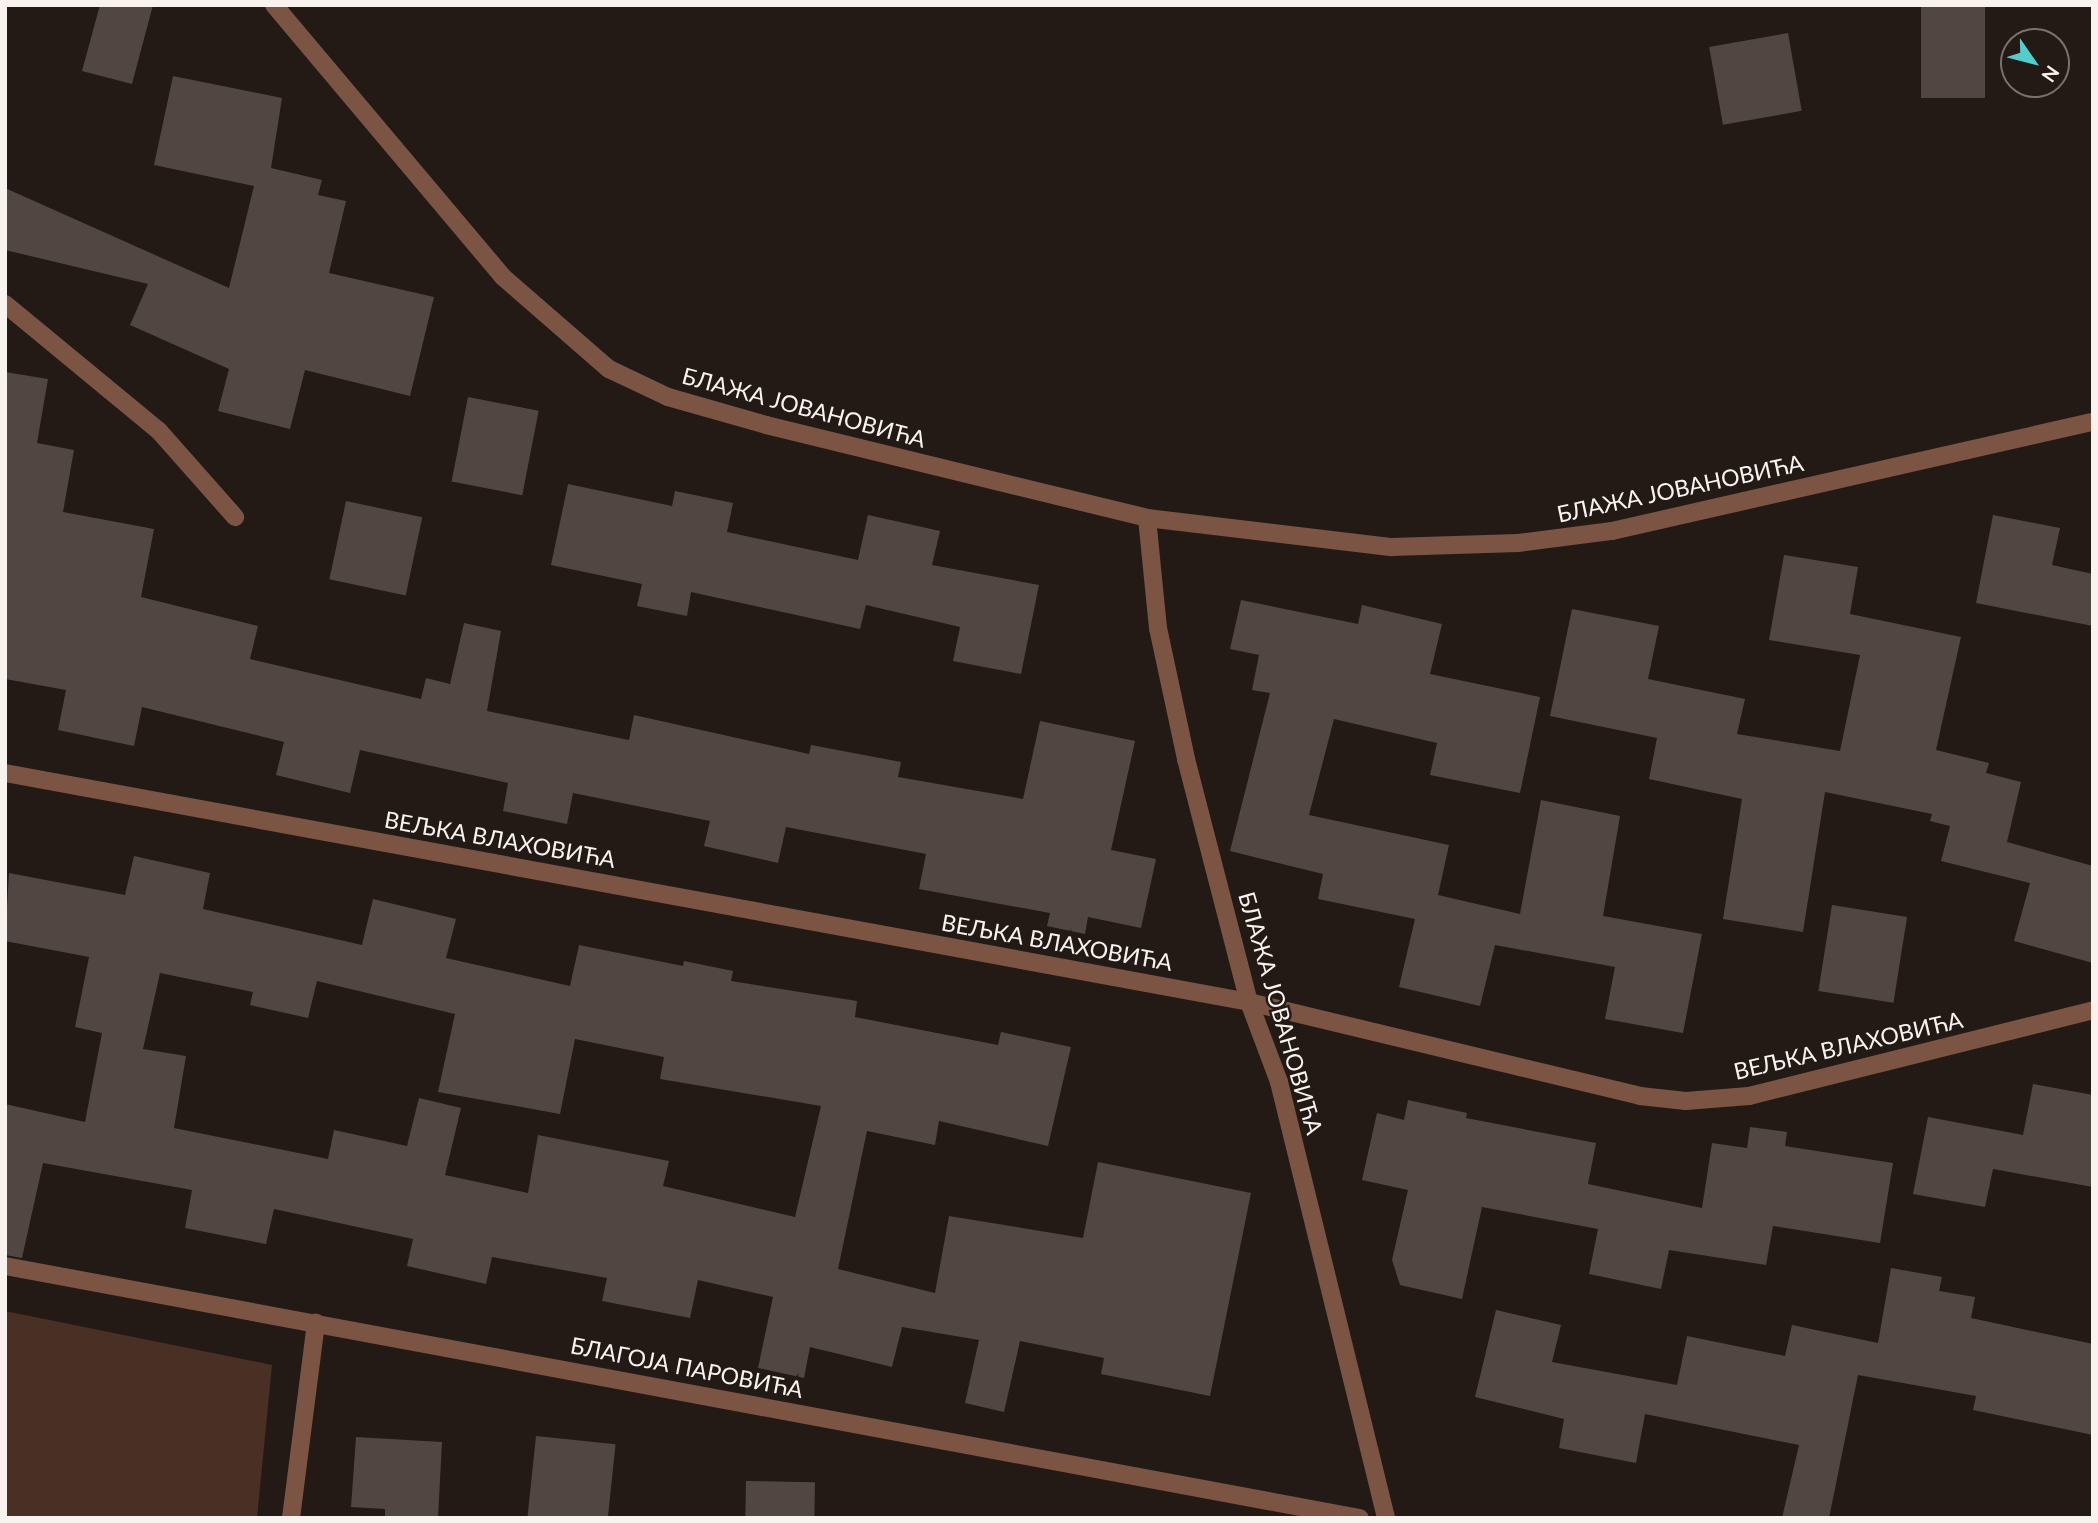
<!DOCTYPE html>
<html>
<head>
<meta charset="utf-8">
<style>
  body { margin:0 }
  #map { position:relative; width:2098px; height:1523px; overflow:hidden; background:#231a16; font-family:Lato,sans-serif }
  div>[style] { position:absolute }
  [style*='--x'] { left:calc(var(--x)*1px); top:calc(var(--y)*1px); width:calc(var(--w)*1px); rotate:calc(var(--a)*1deg) }
  .green>* { inset:0; background:#4a2f24 }
  .building>* { inset:0; background:#514642; transform-origin:0 0 }
  .street>* { height:18px; margin:-9px; padding:0 9px; transform-origin:9px; border-radius:9px; background:#7c5444 }
  span { translate:-50% -50%; white-space:nowrap; text-align:center; line-height:1.15; -webkit-text-stroke:5px #231a16; paint-order:stroke }
  .street-label { font-size:23px; color:#f9f3f0 }
  .frame { position:absolute; inset:0; border:7px solid #f9f3f0; pointer-events:none }
  .north { position:absolute; left:2000px; top:28px; width:70px; height:70px; box-sizing:border-box; background:#231a16; border:2px solid #79716d; border-radius:50%; rotate:125deg; font-size:19px; font-weight:700; line-height:28px; text-align:center; color:#f9f3f0 }
  .north::after { content:''; display:block; margin:auto; width:24px; height:32px; background:#52cdcc; clip-path:polygon(50% 0,100% 100%,50% 72%,0 100%) }
</style>
</head>
<body>
<div id="map">
  <div class="green">
    <div style="clip-path:polygon(5px 1311px,272px 1365px,257px 1518px,5px 1518px)"></div>
  </div>
  <div class="building">
    <div style="clip-path:polygon(100px 5px,153px 5px,132px 84px,82px 71px)"></div>
    <div style="left:1921px;top:5px;width:64px;height:93px"></div>
    <div style="left:1788px;top:33px;width:79px;height:80px;rotate:80deg"></div>
    <div style="clip-path:polygon(173px 76px,282px 98px,271px 168px,322px 180px,318px 195px,346px 201px,329px 273px,434px 297px,410px 396px,305px 370px,290px 429px,218px 411px,229px 369px,130px 325px,148px 284px,5px 250px,5px 188px,229px 288px,254px 186px,154px 165px)"></div>
    <div style="clip-path:polygon(5px 372px,48px 379px,37px 443px,74px 450px,63px 512px,154px 529px,141px 597px,258px 626px,250px 659px,421px 699px,426px 678px,450px 684px,464px 623px,501px 631px,487px 711px,629px 740px,634px 715px,809px 754px,811px 745px,901px 762px,898px 777px,1023px 799px,1040px 721px,1135px 741px,1111px 850px,1156px 859px,1141px 928px,1088px 917px,1085px 934px,1047px 926px,1050px 913px,919px 889px,926px 854px,786px 827px,778px 863px,704px 846px,710px 821px,573px 793px,567px 824px,503px 811px,508px 783px,360px 750px,350px 793px,276px 775px,284px 742px,142px 707px,134px 746px,58px 730px,66px 690px,5px 679px)"></div>
    <div style="left:468px;top:397px;width:72px;height:86px;rotate:11deg"></div>
    <div style="clip-path:polygon(568px 484px,672px 506px,675px 491px,733px 503px,727px 532px,858px 560px,868px 515px,940px 531px,932px 565px,1039px 585px,1021px 674px,953px 661px,960px 627px,866px 605px,860px 629px,691px 592px,687px 616px,637px 606px,642px 584px,551px 565px)"></div>
    <div style="left:346px;top:501px;width:78px;height:80px;rotate:12deg"></div>
    <div style="clip-path:polygon(1993px 515px,2060px 528px,2052px 565px,2093px 574px,2093px 626px,1976px 603px)"></div>
    <div style="clip-path:polygon(1784px 555px,1858px 567px,1850px 614px,1961px 637px,1936px 750px,1989px 763px,1986px 773px,2021px 782px,2007px 842px,2093px 866px,2093px 963px,2014px 941px,2030px 883px,1941px 861px,1950px 826px,1930px 821px,1932px 814px,1825px 792px,1803px 932px,1723px 919px,1742px 799px,1649px 779px,1657px 738px,1550px 716px,1572px 609px,1659px 626px,1648px 679px,1745px 699px,1737px 734px,1840px 751px,1860px 655px,1769px 640px)"></div>
    <div style="clip-path:polygon(1241px 600px,1358px 624px,1362px 605px,1442px 624px,1430px 674px,1540px 697px,1520px 793px,1430px 775px,1437px 743px,1334px 719px,1309px 815px,1449px 845px,1438px 895px,1520px 914px,1541px 800px,1620px 816px,1603px 916px,1702px 934px,1683px 1033px,1605px 1019px,1615px 967px,1495px 945px,1480px 1006px,1399px 987px,1415px 919px,1318px 899px,1323px 874px,1230px 851px,1270px 693px,1252px 690px,1259px 655px,1230px 649px)"></div>
    <div style="clip-path:polygon(evenodd,134px 856px,210px 873px,203px 909px,362px 945px,373px 899px,456px 919px,446px 958px,570px 986px,579px 945px,683px 966px,684px 961px,733px 971px,731px 981px,857px 1001px,855px 1017px,998px 1045px,1001px 1032px,1071px 1047px,1048px 1146px,939px 1121px,935px 1145px,867px 1131px,838px 1269px,935px 1293px,949px 1216px,1083px 1238px,1098px 1162px,1251px 1193px,1210px 1396px,1101px 1374px,1104px 1358px,1020px 1341px,1004px 1412px,965px 1403px,979px 1340px,902px 1327px,892px 1367px,810px 1347px,804px 1378px,758px 1368px,773px 1297px,698px 1280px,690px 1318px,602px 1301px,607px 1278px,492px 1257px,486px 1284px,407px 1266px,413px 1239px,274px 1209px,266px 1244px,185px 1228px,192px 1190px,43px 1163px,22px 1258px,5px 1255px,5px 1104px,85px 1122px,102px 1033px,75px 1027px,89px 957px,5px 941px,9px 873px,125px 895px,134px 856px,160px 973px,253px 992px,250px 1005px,308px 1018px,317px 981px,455px 1014px,438px 1092px,560px 1114px,575px 1039px,664px 1057px,660px 1079px,821px 1106px,795px 1217px,663px 1186px,669px 1161px,538px 1135px,528px 1193px,445px 1175px,461px 1108px,419px 1098px,407px 1146px,334px 1130px,328px 1159px,174px 1128px,186px 1056px,143px 1049px,160px 973px)"></div>
    <div style="left:1832px;top:905px;width:76px;height:87px;rotate:9deg"></div>
    <div style="clip-path:polygon(2033px 1084px,2093px 1095px,2093px 1187px,1993px 1169px,1985px 1207px,1913px 1194px,1928px 1117px,2023px 1135px)"></div>
    <div style="clip-path:polygon(1408px 1100px,1467px 1113px,1466px 1118px,1596px 1143px,1588px 1184px,1702px 1208px,1712px 1143px,1747px 1148px,1750px 1127px,1787px 1132px,1785px 1146px,1893px 1163px,1880px 1243px,1773px 1226px,1766px 1265px,1669px 1250px,1661px 1289px,1589px 1274px,1598px 1229px,1482px 1207px,1462px 1299px,1400px 1285px,1392px 1260px,1408px 1190px,1362px 1180px,1377px 1113px,1404px 1120px)"></div>
    <div style="clip-path:polygon(1891px 1268px,1942px 1277px,1939px 1291px,1975px 1297px,1971px 1318px,2093px 1344px,2093px 1435px,1973px 1410px,1976px 1396px,1858px 1375px,1829px 1518px,1782px 1518px,1799px 1445px,1645px 1414px,1636px 1463px,1559px 1448px,1564px 1419px,1475px 1397px,1496px 1310px,1561px 1325px,1552px 1362px,1677px 1385px,1687px 1336px,1785px 1356px,1792px 1325px,1878px 1343px)"></div>
    <div style="left:536px;top:1436px;width:80px;height:82px;rotate:6deg"></div>
    <div style="clip-path:polygon(356px 1437px,442px 1442px,438px 1518px,385px 1518px,385px 1509px,351px 1507px)"></div>
    <div style="left:746px;top:1481px;width:69px;height:37px;rotate:1deg"></div>
  </div>
  <div class="street">
    <div style="--x:274;--y:5;--w:356;--a:49.9"></div>
    <div style="--x:503;--y:277;--w:140;--a:41"></div>
    <div style="--x:609;--y:369;--w:65;--a:25.4"></div>
    <div style="--x:668;--y:397;--w:102;--a:15.9"></div>
    <div style="--x:766;--y:425;--w:392;--a:13.7"></div>
    <div style="--x:1147;--y:518;--w:247;--a:6.8"></div>
    <div style="--x:1392;--y:547;--w:126;--a:-1.8"></div>
    <div style="--x:1518;--y:543;--w:95;--a:-7.3"></div>
    <div style="--x:1612;--y:531;--w:493;--a:-12.8"></div>
    <div style="--x:5;--y:304;--w:200;--a:39.5"></div>
    <div style="--x:159;--y:431;--w:115;--a:48.5"></div>
    <div style="--x:1147;--y:518;--w:111;--a:84.3"></div>
    <div style="--x:1158;--y:628;--w:134;--a:77.9"></div>
    <div style="--x:1186;--y:759;--w:251;--a:75.5"></div>
    <div style="--x:1249;--y:1002;--w:85;--a:69.4"></div>
    <div style="--x:1279;--y:1082;--w:449;--a:76.2"></div>
    <div style="--x:5;--y:773;--w:1265;--a:10.43"></div>
    <div style="--x:1249;--y:1002;--w:402;--a:13.5"></div>
    <div style="--x:1640;--y:1096;--w:46;--a:6.2"></div>
    <div style="--x:1686;--y:1101;--w:63;--a:-4.5"></div>
    <div style="--x:1749;--y:1096;--w:355;--a:-14"></div>
    <div style="--x:5;--y:1266;--w:1378;--a:10.54"></div>
    <div style="--x:291;--y:1518;--w:197;--a:-82.7"></div>
  </div>
  <div class="street-label">
    <span style="left:804px;top:407px;rotate:15deg">БЛАЖА ЈОВАНОВИЋА</span>
    <span style="left:1680px;top:488px;rotate:-12deg">БЛАЖА ЈОВАНОВИЋА</span>
    <span style="left:500px;top:839px;rotate:10deg">ВЕЉКА ВЛАХОВИЋА</span>
    <span style="left:1057px;top:942px;rotate:10deg">ВЕЉКА ВЛАХОВИЋА</span>
    <span style="left:1281px;top:1013px;rotate:74deg">БЛАЖА ЈОВАНОВИЋА</span>
    <span style="left:1848px;top:1045px;rotate:-13deg">ВЕЉКА ВЛАХОВИЋА</span>
    <span style="left:687px;top:1367px;rotate:11deg">БЛАГОЈА ПАРОВИЋА</span>
  </div>
  <div class="frame"></div>
  <div class="north">N</div>
</div>
</body>
</html>
